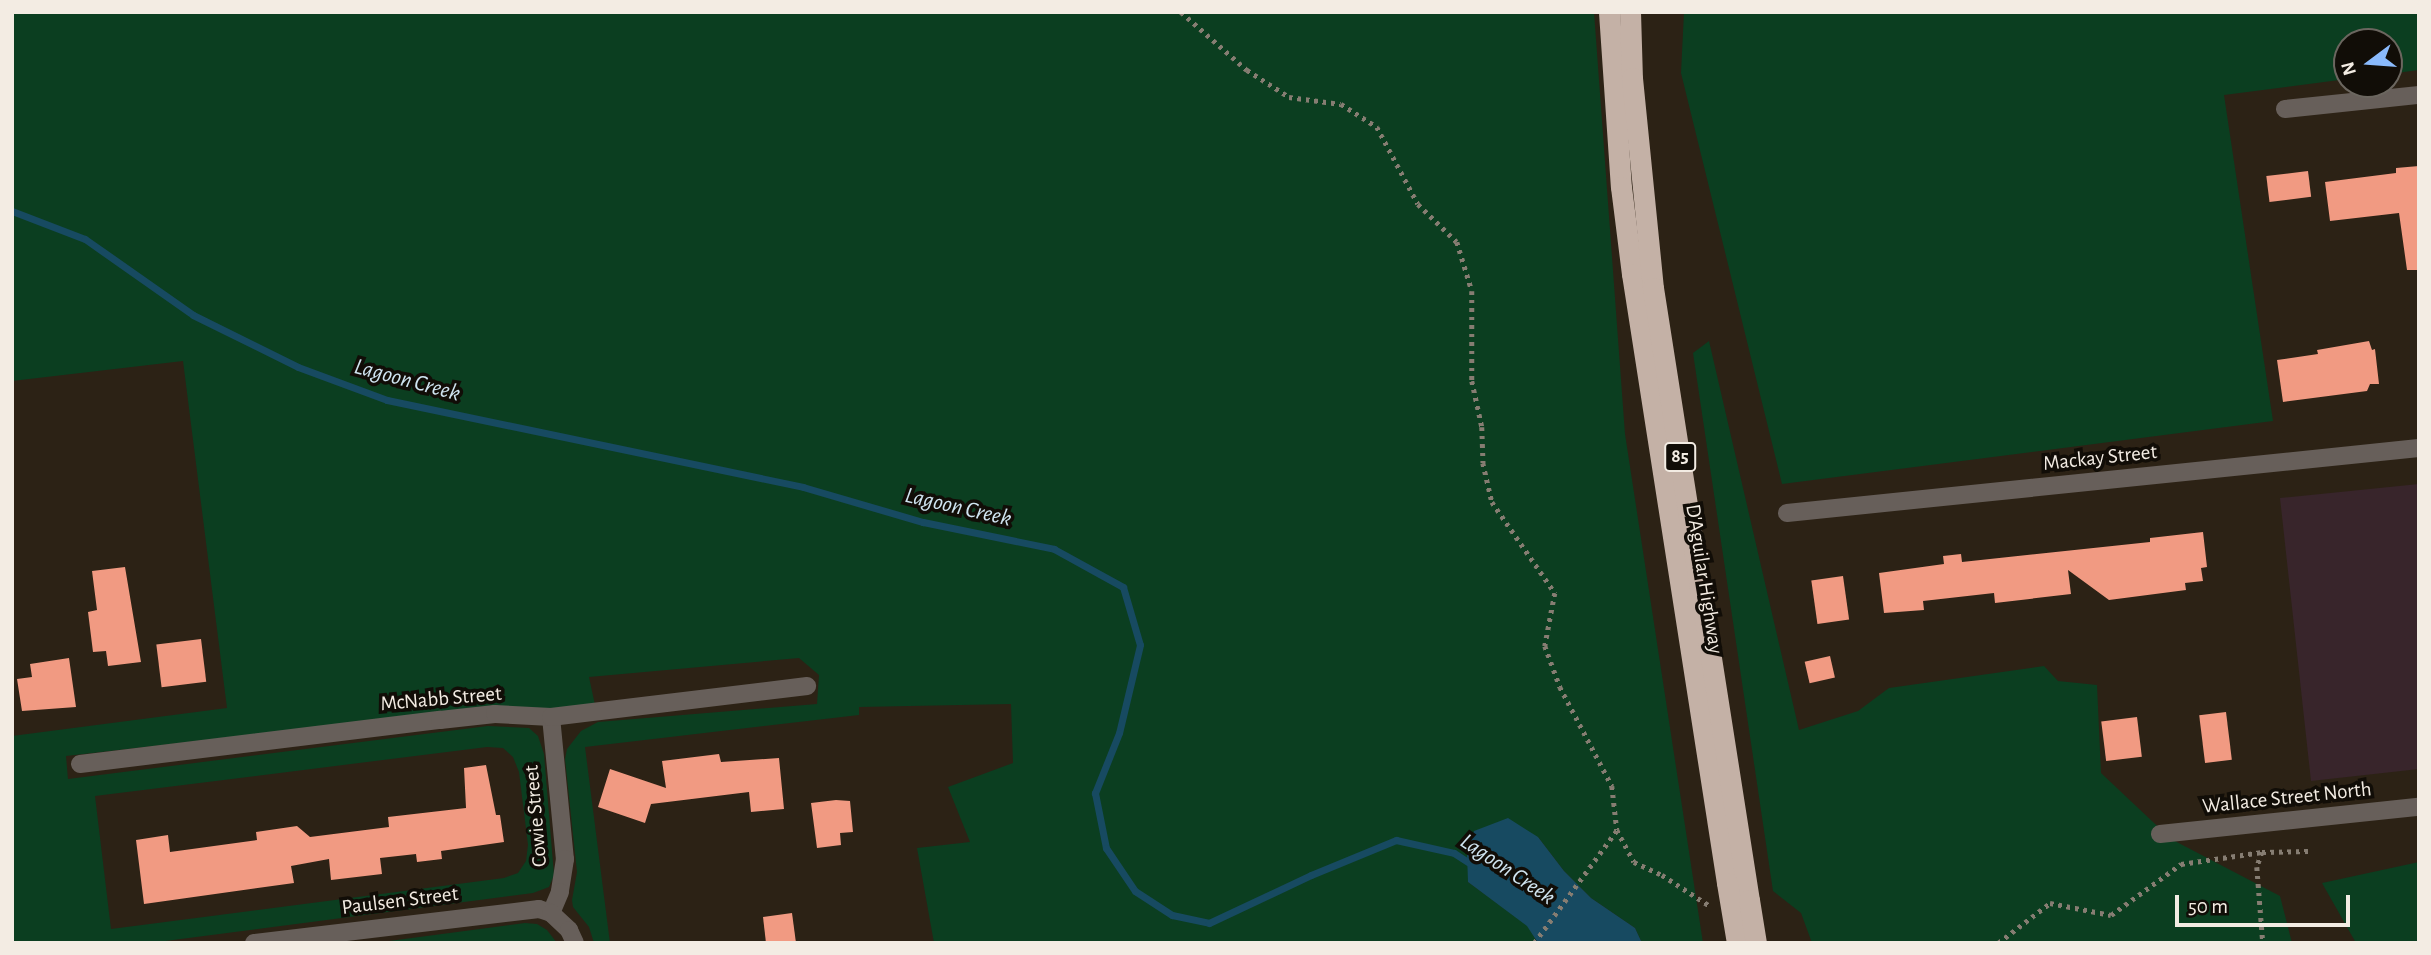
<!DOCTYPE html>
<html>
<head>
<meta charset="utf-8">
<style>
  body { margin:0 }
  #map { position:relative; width:2431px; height:955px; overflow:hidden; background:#2c2215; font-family:"Alegreya Sans",sans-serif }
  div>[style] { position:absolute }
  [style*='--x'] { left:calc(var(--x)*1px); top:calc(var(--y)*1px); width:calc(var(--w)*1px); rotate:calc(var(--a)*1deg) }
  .industrial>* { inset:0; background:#38252b }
  .green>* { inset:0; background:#0b3e20 }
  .water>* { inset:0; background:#174a61 }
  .stream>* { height:7px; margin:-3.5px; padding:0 3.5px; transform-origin:3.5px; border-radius:3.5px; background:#174a61 }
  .building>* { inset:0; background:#f19a82; transform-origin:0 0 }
  .path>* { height:4.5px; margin-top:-2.25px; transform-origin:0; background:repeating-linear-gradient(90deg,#867d72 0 3.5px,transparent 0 8.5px) }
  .street>* { height:18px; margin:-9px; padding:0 9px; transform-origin:9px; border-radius:9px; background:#675f5a }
  .highway>* { height:21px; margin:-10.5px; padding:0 10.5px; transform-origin:10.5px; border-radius:10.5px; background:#c4b1a6 }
  .highway-bridge>* { height:21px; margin:-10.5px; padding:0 10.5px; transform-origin:10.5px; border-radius:10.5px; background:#c4b1a6 }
  span { translate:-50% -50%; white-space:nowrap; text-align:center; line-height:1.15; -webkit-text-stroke:7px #110d07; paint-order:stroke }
  .shield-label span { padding:2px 5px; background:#110d07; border:2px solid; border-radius:5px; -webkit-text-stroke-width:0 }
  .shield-label { font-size:19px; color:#f3ece3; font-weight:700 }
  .street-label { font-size:21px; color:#f3ece3 }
  .water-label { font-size:23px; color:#d0e5f1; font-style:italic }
  .frame { position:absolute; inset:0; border:14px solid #f3ece3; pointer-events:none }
  .north { position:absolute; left:2333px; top:28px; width:70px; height:70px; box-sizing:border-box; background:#110d07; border:2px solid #6b665f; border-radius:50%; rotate:254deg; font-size:19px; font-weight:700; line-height:28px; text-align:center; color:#f3ece3 }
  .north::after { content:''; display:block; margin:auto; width:24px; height:32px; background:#8abafc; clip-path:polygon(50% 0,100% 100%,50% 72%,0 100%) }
  .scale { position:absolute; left:2175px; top:895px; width:175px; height:32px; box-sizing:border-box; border:4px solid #f3ece3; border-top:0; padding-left:9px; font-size:21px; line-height:24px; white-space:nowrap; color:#f3ece3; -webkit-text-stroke:5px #110d07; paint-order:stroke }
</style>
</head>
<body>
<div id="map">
  <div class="industrial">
    <div style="clip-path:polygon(2419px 484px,2419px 769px,2311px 781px,2280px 498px)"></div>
  </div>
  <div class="green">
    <div style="clip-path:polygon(evenodd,12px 12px,1594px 12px,1625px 434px,1703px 943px,1642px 943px,1635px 928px,1591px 898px,1564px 871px,1538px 837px,1468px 882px,1528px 926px,1538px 943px,934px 943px,917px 848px,970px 842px,948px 787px,1013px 763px,1011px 704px,859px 707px,859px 715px,585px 747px,610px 943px,594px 943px,589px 927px,573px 907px,572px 900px,577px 872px,565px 759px,567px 749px,581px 731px,598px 722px,817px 704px,819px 675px,799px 658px,589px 677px,595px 705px,552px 711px,475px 709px,66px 756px,68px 779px,488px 726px,529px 728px,538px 736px,544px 754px,554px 875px,549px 887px,533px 893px,150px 943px,12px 943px,12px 736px,227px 708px,183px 361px,12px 381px,12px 12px,487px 747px,503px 748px,513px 757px,519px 772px,528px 845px,526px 861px,518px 873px,504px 878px,111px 929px,95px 796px,487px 747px)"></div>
    <div style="clip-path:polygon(1684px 12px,2419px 12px,2419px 70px,2389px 74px,2389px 42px,2347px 42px,2347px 79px,2224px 95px,2273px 421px,1782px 484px,1681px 73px)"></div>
    <div style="clip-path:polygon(1709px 341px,1799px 730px,1858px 711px,1889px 688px,2044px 666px,2058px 681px,2097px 685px,2101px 773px,2171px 839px,2280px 896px,2292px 943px,1812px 943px,1801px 913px,1773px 891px,1693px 353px)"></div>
    <div style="clip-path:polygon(2419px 862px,2419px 943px,2356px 943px,2322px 883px)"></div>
    <div style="clip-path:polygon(525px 923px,537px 924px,547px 930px,557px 943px,374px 943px)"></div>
  </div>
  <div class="water">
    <div style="clip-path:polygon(1508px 818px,1538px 837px,1564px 871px,1591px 898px,1635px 928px,1642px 943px,1538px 943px,1527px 926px,1468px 882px,1467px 853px,1474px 831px)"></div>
  </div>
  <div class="stream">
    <div style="--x:12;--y:211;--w:78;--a:21"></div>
    <div style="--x:85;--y:239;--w:132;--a:35.1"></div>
    <div style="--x:193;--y:315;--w:117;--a:26.3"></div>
    <div style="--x:298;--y:367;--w:95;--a:20.3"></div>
    <div style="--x:387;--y:400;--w:425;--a:11.8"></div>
    <div style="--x:803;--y:487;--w:125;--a:16.3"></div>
    <div style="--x:923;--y:522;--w:134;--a:11.6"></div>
    <div style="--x:1054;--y:549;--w:79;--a:28.8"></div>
    <div style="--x:1123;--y:587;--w:60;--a:73.7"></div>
    <div style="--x:1140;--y:645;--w:90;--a:103.4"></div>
    <div style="--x:1119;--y:733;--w:65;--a:111.8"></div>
    <div style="--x:1095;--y:793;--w:56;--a:78.7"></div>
    <div style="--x:1106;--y:848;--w:52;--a:56"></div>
    <div style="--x:1135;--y:891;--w:44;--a:33"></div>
    <div style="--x:1172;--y:915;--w:38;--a:12"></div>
    <div style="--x:1209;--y:923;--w:113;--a:-25.2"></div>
    <div style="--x:1311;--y:875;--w:92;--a:-22.4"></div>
    <div style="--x:1396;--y:840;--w:59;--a:12.6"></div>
    <div style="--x:1454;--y:853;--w:24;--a:33"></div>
  </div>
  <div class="building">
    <div style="clip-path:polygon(2419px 166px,2419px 270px,2407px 270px,2399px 213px,2330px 221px,2325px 182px,2396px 173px,2396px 168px)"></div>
    <div style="left:2308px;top:171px;width:26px;height:42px;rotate:83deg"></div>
    <div style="clip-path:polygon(2369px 341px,2372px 350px,2375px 349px,2379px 384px,2370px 384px,2367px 391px,2283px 402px,2277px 360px,2318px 354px,2317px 350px)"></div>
    <div style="clip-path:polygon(2203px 532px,2207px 567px,2201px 568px,2203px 581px,2185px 583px,2186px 590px,2109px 600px,2068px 570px,2071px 594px,1995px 603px,1994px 593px,1923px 601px,1924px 610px,1884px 613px,1879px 573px,1944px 564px,1943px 556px,1961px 554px,1962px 562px,2150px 542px,2150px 538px)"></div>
    <div style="clip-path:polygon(125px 567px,141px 662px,108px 666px,106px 651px,93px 652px,88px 612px,97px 610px,92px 571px)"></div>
    <div style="left:1843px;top:576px;width:44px;height:32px;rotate:82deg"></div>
    <div style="left:201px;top:639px;width:43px;height:45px;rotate:83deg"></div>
    <div style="left:1830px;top:656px;width:22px;height:26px;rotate:77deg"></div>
    <div style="clip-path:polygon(69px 658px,76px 707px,22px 711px,17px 679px,32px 677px,30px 664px)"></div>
    <div style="left:2226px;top:712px;width:48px;height:27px;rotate:83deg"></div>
    <div style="left:2137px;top:717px;width:40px;height:36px;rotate:83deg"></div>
    <div style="clip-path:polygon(719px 754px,721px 762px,779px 758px,784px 809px,751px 812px,749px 792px,651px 804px,645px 823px,598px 807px,610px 769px,666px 788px,662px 761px)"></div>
    <div style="clip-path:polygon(486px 765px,496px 815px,500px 815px,504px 842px,441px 851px,442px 859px,417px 862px,416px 854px,380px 858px,382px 874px,331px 880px,329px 859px,291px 866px,294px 883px,144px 904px,136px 840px,168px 835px,170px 852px,257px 840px,256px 832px,297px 826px,310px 837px,389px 827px,388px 817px,466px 808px,464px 768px)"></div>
    <div style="clip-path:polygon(836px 800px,850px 801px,853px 832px,840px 833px,841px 845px,817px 848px,811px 803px)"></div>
    <div style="clip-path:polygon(792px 913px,796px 943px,766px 943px,763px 917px)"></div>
  </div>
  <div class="path">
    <div style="--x:1181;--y:12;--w:88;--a:41.3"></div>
    <div style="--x:1247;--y:70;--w:50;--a:32.7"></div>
    <div style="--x:1289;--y:97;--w:52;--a:7.7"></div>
    <div style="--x:1341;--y:104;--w:43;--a:32.6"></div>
    <div style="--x:1377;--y:127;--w:87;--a:62"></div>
    <div style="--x:1418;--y:204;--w:54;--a:44.3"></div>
    <div style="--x:1457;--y:242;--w:51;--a:73"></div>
    <div style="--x:1472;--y:291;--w:90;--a:90"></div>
    <div style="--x:1472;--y:381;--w:47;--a:77.7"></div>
    <div style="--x:1482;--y:427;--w:36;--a:88"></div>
    <div style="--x:1483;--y:463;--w:40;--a:77"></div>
    <div style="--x:1492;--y:502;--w:111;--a:55.3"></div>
    <div style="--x:1555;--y:593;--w:54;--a:100.7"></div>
    <div style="--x:1545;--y:646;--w:44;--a:69.9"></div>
    <div style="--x:1560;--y:687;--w:112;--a:62.3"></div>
    <div style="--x:1612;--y:786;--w:44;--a:83.5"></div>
    <div style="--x:2262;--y:852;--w:16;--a:108"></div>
    <div style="--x:2257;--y:867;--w:76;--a:85.5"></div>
    <div style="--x:1534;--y:943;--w:140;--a:-53.7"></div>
    <div style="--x:1617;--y:830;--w:36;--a:62"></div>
    <div style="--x:1634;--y:862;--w:31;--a:25"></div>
    <div style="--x:1662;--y:875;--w:57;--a:32.9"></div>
    <div style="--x:1998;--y:943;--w:66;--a:-37.6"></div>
    <div style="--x:2050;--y:903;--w:62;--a:11.1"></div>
    <div style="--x:2111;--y:915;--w:87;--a:-36.1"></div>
    <div style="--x:2181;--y:864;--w:82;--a:-8.4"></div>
    <div style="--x:2262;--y:852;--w:46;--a:-1.2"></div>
  </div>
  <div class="street">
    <div style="--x:2285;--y:109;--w:135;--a:-6"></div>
    <div style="--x:1787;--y:513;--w:635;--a:-5.87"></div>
    <div style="--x:551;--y:717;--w:143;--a:84.4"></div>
    <div style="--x:565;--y:859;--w:33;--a:99"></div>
    <div style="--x:560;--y:892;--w:23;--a:113"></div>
    <div style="--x:80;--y:764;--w:363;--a:-7"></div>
    <div style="--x:440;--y:720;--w:55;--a:-6.2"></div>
    <div style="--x:495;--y:714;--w:56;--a:3.1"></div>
    <div style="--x:551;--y:717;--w:258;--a:-6.9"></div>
    <div style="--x:2160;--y:834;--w:260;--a:-6"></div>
    <div style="--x:254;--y:943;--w:287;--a:-6.8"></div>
    <div style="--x:539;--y:909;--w:13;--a:18"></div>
    <div style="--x:551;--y:913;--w:25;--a:43"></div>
    <div style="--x:569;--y:930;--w:14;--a:65"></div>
  </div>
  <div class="highway">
    <div style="--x:1609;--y:12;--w:175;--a:86.1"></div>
    <div style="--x:1621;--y:187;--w:88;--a:82.8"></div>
    <div style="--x:1632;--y:274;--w:616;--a:81.13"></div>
    <div style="--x:1630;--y:12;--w:66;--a:88.3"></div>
    <div style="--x:1632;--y:78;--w:211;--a:84.3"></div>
    <div style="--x:1653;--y:288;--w:619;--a:81.09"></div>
  </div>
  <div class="highway-bridge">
    <div style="--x:1727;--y:883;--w:61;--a:80.5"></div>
    <div style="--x:1749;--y:900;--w:44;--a:80.8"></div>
  </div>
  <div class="shield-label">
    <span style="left:1680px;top:457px">85</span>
  </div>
  <div class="street-label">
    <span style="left:2100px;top:458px;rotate:-6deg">Mackay Street</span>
    <span style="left:1704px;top:579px;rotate:81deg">D'Aguilar Highway</span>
    <span style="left:441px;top:699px;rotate:-5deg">McNabb Street</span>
    <span style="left:2287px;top:798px;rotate:-6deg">Wallace Street North</span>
    <span style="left:536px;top:816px;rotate:-95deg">Cowie Street</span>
    <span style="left:400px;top:901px;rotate:-7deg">Paulsen Street</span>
  </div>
  <div class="water-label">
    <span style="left:407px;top:381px;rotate:15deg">Lagoon Creek</span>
    <span style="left:958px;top:508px;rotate:13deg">Lagoon Creek</span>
    <span style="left:1507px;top:870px;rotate:34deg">Lagoon Creek</span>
  </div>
  <div class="frame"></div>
  <div class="north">N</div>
  <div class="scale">50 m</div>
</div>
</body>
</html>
